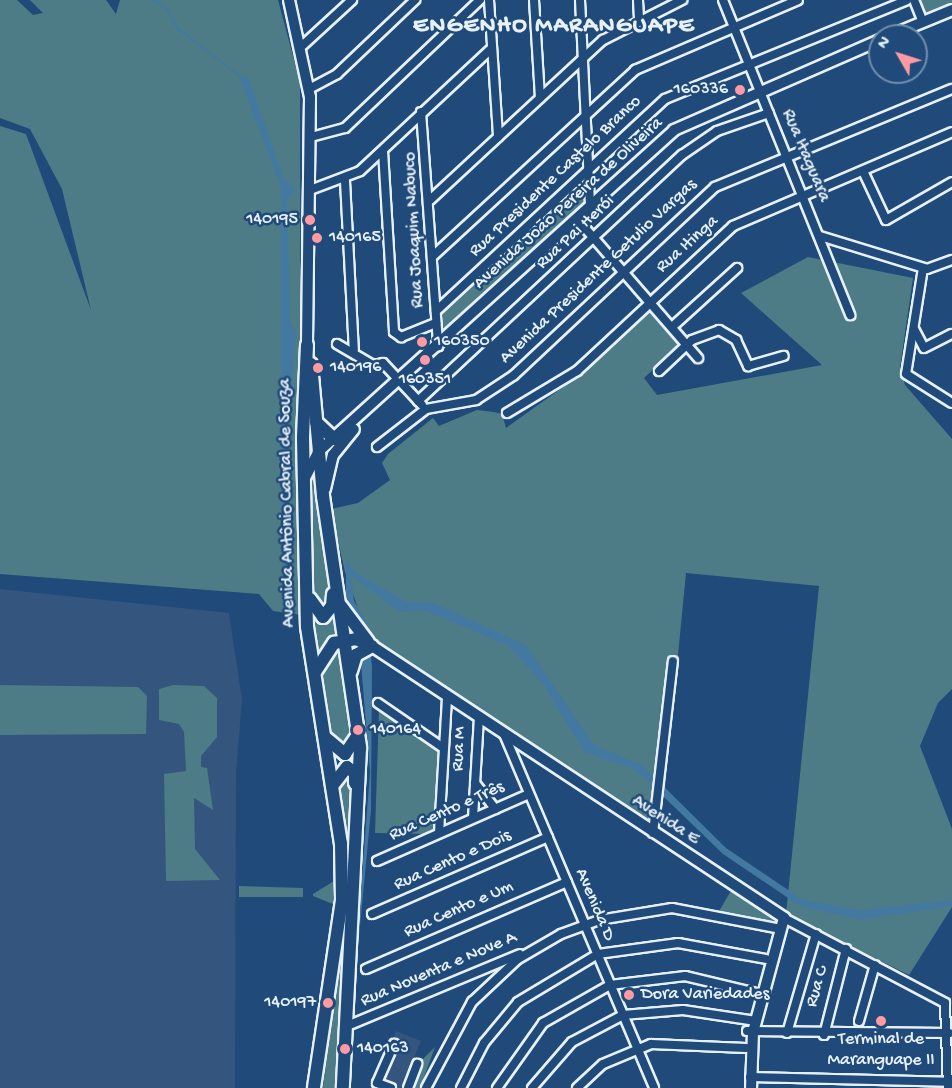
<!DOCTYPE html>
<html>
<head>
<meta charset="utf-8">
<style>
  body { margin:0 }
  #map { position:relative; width:952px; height:1088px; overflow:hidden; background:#1f4a7a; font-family:"Gochi Hand",sans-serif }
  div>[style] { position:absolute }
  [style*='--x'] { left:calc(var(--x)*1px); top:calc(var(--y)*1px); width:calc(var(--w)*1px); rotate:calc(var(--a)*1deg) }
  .built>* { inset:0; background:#34557d }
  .green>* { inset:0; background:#4d7c86 }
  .water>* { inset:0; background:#4379a0 }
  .stream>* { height:2px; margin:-1px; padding:0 1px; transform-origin:1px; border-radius:1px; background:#4379a0 }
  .roads { filter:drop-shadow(2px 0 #e8f1f8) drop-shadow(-2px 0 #e8f1f8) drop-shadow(0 2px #e8f1f8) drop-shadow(0 -2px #e8f1f8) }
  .minor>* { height:8px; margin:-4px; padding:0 4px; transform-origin:4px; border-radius:4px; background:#1f4a7a }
  .major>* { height:10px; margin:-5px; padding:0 5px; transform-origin:5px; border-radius:5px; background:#1f4a7a }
  .highway>* { height:12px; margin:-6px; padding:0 6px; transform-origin:6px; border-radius:6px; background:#1f4a7a }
  .dots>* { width:16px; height:16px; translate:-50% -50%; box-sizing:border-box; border:3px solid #1f4a7a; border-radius:50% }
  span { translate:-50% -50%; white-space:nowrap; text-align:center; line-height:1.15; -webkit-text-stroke:5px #1f4a7a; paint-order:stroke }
  .poi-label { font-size:18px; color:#e8f1f8 }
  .right { translate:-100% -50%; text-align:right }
  .left { translate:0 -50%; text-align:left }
  .street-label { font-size:18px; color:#e8f1f8 }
  .district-label { font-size:24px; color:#e8f1f8; font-weight:700; letter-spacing:1.5px }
  .north { position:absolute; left:868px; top:24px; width:60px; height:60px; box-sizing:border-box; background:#1f4a7a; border:2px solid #6f8dac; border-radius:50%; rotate:309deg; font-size:16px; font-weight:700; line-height:24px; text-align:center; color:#e8f1f8 }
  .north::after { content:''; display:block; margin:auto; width:21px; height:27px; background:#ff9aa2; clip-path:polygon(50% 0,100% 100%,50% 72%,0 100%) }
</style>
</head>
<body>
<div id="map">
  <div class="built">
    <div style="clip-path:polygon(0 589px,229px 613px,242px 699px,236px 774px,235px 1088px,0 1088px)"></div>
    <div style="clip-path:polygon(396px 1031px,421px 1041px,401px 1088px,386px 1088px,374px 1083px)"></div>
  </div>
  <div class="green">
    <div style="clip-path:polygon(0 0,17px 0,33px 15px,43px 13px,30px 0,106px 0,116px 14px,120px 0,278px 0,300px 82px,301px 615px,273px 611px,259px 594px,0 574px,0 126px,26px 134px,91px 310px,62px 189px,30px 129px,0 118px)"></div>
    <div style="clip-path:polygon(917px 0,952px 0,952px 3px,923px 15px)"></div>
    <div style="clip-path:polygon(588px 172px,590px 208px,438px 346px,437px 311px)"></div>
    <div style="clip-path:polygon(808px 257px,913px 278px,900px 367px,905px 385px,952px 439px,952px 689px,938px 703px,920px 746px,952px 829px,952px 907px,909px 975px,786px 914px,819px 586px,686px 573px,665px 788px,651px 799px,648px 823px,368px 636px,345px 572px,331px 509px,358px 503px,390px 480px,382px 463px,388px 454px,433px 418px,439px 426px,477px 410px,494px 412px,502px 414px,506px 428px,573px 380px,650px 308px,681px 343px,644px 378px,657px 395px,822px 365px,741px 293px)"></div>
    <div style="clip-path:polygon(317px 456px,331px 595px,326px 614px,311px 594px,306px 484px)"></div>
    <div style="clip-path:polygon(335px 600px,339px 637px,321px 647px,315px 658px,309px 611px,316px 621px,328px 620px)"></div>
    <div style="clip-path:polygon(341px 643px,354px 726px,352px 745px,334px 748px,318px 678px,324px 654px)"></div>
    <div style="clip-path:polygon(0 685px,138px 687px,147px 696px,146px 734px,0 735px)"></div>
    <div style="clip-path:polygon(173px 685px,204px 686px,217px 698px,217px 737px,201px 756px,201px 767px,207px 768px,213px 810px,194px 798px,195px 849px,220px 880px,166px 881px,164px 774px,186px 771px,184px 732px,179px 724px,159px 720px,159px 689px)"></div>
    <div style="clip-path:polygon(379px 709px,439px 748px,436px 831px,428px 834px,375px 833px)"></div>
    <div style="clip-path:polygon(345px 766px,355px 772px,339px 1080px,337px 1088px,323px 1088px,343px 887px,334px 783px)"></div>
    <div style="clip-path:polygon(334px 881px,333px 904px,313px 896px,313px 894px)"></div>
    <div style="clip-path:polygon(239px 886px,303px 888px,303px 897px,239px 897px)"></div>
    <div style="clip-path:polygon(732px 889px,775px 918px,772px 926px,718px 913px)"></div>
    <div style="clip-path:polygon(435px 1047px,420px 1088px,412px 1088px,423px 1059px)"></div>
  </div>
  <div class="water">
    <div style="clip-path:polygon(248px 76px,282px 175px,295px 190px,287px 201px,290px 321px,296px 333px,286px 440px,294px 595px,284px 592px,281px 521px,281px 187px,240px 79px)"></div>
    <div style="clip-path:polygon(346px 558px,353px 571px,406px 602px,432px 602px,526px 645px,594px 745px,642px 765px,726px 848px,803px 900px,861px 910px,952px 900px,952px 906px,860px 920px,800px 906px,723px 854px,636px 770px,584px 752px,544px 685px,507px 645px,426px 611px,400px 612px,351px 576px,354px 601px,367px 623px,372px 666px,371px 810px,351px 1021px,370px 772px,358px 627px,346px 601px)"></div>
  </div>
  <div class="stream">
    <div style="--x:153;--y:0;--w:17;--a:33"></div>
    <div style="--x:167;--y:9;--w:21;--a:62"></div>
    <div style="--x:177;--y:28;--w:86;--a:37.4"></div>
  </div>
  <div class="roads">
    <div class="minor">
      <div style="--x:489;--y:0;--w:137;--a:86.2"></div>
      <div style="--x:534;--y:0;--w:98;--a:86.5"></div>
      <div style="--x:580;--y:0;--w:208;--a:87.2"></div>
      <div style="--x:638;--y:0;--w:18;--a:87"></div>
      <div style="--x:723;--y:0;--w:340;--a:68"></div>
      <div style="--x:914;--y:0;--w:24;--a:68"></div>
      <div style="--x:302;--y:46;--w:68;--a:-42.6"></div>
      <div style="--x:309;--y:89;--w:32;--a:-28"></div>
      <div style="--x:337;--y:74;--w:108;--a:-43.5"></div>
      <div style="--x:421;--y:112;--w:235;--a:85.8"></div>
      <div style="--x:311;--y:137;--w:35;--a:-15"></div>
      <div style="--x:345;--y:128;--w:186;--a:-43.5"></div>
      <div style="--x:383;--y:151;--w:181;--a:86.5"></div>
      <div style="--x:394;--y:332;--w:9;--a:36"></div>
      <div style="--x:401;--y:337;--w:38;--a:-22"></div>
      <div style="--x:863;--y:171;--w:54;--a:64.9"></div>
      <div style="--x:886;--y:220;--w:76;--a:-29.9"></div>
      <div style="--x:345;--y:181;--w:169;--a:87"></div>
      <div style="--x:310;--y:190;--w:53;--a:-20.8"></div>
      <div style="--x:360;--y:171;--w:180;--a:-43"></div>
      <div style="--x:430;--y:200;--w:236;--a:-42.8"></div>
      <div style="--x:603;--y:40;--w:89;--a:-26.9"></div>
      <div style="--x:578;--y:220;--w:183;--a:49"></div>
      <div style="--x:820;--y:236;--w:112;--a:17.1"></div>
      <div style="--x:927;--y:269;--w:27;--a:-20"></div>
      <div style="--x:433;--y:256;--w:275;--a:-42.6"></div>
      <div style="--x:635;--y:70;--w:177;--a:-23.2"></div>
      <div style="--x:923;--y:268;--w:107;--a:99.1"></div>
      <div style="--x:906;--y:374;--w:54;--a:32.2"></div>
      <div style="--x:436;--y:311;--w:312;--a:-42.8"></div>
      <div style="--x:665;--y:99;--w:261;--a:-22.2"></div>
      <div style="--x:672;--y:327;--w:88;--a:-42.2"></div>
      <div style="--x:914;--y:329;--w:21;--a:62"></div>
      <div style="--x:924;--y:348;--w:31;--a:-27"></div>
      <div style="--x:337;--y:344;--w:42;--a:30.3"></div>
      <div style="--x:373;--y:365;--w:10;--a:-11"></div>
      <div style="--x:383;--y:363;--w:57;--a:47.1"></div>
      <div style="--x:659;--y:371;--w:45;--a:-43.2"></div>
      <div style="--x:692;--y:340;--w:29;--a:-20"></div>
      <div style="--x:719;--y:330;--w:20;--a:30"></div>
      <div style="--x:736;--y:340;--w:29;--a:65"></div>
      <div style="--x:748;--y:366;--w:37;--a:-16"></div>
      <div style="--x:418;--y:401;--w:361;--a:-43"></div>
      <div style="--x:682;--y:155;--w:42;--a:-34.4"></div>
      <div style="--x:717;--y:131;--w:55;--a:-19.1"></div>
      <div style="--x:507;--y:413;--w:82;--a:-31"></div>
      <div style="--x:577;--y:371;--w:213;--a:-42.9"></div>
      <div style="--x:733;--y:226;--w:238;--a:-23.2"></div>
      <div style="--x:377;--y:447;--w:62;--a:-37.8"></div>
      <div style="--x:426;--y:409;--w:51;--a:-10.2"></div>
      <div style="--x:476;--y:400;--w:45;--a:-33.3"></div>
      <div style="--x:514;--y:375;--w:275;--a:-43.1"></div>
      <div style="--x:715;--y:187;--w:256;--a:-22.5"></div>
      <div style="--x:378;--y:703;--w:78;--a:34.5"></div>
      <div style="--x:504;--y:734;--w:384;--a:67"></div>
      <div style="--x:475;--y:783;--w:33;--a:52"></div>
      <div style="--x:473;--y:818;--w:100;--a:-86.6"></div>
      <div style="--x:439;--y:833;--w:135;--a:-86.6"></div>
      <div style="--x:653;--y:833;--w:173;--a:-83.4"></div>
      <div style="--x:377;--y:861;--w:166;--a:-23.8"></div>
      <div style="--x:372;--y:914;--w:192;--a:-23.6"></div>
      <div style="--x:784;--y:918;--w:182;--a:27.8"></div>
      <div style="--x:945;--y:1003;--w:85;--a:88"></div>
      <div style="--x:366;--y:969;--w:219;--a:-23.4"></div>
      <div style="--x:859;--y:1021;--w:58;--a:-74.1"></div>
      <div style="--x:347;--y:1026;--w:187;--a:-22.6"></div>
      <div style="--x:747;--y:1031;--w:202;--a:0.6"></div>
      <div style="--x:787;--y:1033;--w:103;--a:-73.7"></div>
      <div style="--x:824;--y:1035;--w:89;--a:-75.7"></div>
      <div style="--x:750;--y:1077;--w:198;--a:1.4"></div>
      <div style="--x:391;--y:1088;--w:15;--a:-160"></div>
      <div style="--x:377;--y:1083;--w:43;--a:-66.4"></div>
      <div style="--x:408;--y:1088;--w:26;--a:-69"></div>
      <div style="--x:426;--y:1088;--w:98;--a:-61.9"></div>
      <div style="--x:472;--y:1002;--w:63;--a:-43.1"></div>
      <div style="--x:518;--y:959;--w:50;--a:-30.2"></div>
      <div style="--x:561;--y:934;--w:40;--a:-20.2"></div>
      <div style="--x:599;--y:920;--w:74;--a:-9.3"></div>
      <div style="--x:672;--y:908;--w:111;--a:10.9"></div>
      <div style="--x:461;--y:1088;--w:51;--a:-62.9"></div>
      <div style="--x:484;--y:1043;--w:53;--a:-50.3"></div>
      <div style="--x:518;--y:1002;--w:93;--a:-31"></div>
      <div style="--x:598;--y:954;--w:81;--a:-7.8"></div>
      <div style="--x:678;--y:943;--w:89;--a:10.3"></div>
      <div style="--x:497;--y:1088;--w:80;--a:-54.7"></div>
      <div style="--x:543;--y:1023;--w:77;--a:-29.6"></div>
      <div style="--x:610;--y:985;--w:76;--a:-6.8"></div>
      <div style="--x:685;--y:976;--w:74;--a:13.3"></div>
      <div style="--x:532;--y:1088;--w:61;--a:-49"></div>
      <div style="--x:572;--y:1042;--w:58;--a:-27.9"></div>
      <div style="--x:623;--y:1015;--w:60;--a:-4.8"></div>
      <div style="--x:683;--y:1010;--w:74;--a:8.6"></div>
      <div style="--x:577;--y:1088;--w:35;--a:-43"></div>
      <div style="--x:603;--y:1064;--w:52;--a:-22.6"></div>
      <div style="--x:651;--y:1044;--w:95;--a:2.4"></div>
    </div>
    <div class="major">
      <div style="--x:289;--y:0;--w:99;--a:77.8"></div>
      <div style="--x:310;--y:97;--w:248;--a:90.7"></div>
      <div style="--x:889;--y:36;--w:68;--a:-22.4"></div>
      <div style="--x:306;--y:476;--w:27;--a:-63"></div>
      <div style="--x:318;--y:452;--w:480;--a:-42.1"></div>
      <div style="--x:674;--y:130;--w:225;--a:-23.6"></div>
      <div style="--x:325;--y:489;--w:35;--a:-77"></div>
      <div style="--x:333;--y:455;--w:33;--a:-51"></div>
      <div style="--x:372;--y:646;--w:494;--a:33.4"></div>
      <div style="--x:784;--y:918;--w:118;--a:105.2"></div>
      <div style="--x:753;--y:1032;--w:56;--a:92"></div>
    </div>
    <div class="highway">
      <div style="--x:307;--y:345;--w:93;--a:92.5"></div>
      <div style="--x:303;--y:438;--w:189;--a:88.8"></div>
      <div style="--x:307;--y:627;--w:219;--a:81.1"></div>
      <div style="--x:341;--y:843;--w:57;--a:89"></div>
      <div style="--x:342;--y:900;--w:190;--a:98.5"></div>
      <div style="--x:311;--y:364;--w:133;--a:84.8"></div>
      <div style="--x:323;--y:496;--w:255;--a:81.6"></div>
      <div style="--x:360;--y:748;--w:340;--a:92.9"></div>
      <div style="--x:316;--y:422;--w:25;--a:43"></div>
      <div style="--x:310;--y:599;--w:22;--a:54"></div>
      <div style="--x:323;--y:617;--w:14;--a:-51"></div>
      <div style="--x:332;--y:606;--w:12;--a:-85"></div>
      <div style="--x:341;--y:606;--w:45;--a:53.1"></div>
      <div style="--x:351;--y:671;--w:17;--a:-73"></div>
      <div style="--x:356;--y:655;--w:18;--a:-29"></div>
      <div style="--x:315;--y:672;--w:35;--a:-57"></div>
      <div style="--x:334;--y:643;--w:22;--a:-10"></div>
      <div style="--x:356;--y:639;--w:17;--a:24"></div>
      <div style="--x:326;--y:738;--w:25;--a:40"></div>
      <div style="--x:345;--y:754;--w:22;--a:-56"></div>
      <div style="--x:332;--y:786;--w:24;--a:-52"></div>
      <div style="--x:347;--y:767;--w:10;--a:37"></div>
      <div style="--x:355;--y:773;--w:10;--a:90"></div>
    </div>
  </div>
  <div class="dots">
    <div style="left:740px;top:90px;background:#ff9aa2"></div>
    <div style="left:310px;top:220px;background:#ff9aa2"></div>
    <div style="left:317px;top:238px;background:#ff9aa2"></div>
    <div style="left:422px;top:342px;background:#ff9aa2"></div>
    <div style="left:425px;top:360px;background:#ff9aa2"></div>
    <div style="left:318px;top:368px;background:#ff9aa2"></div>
    <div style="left:358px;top:730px;background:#ff9aa2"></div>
    <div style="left:629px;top:995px;background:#ff9aa2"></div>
    <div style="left:328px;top:1003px;background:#ff9aa2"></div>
    <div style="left:881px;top:1021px;background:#ff9aa2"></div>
    <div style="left:345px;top:1049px;background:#ff9aa2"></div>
  </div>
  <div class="poi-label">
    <span class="right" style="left:728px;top:90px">160336</span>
    <span class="right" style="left:298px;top:220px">140195</span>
    <span class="left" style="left:329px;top:238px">140165</span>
    <span class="left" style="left:434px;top:342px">160350</span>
    <span class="left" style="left:330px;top:368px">140196</span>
    <span style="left:425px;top:380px">160351</span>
    <span class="left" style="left:370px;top:730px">140164</span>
    <span class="left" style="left:641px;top:995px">Dora Variedades</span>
    <span class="right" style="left:316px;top:1003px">140197</span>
    <span style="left:881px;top:1051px">Terminal de<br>Maranguape II</span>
    <span class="left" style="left:357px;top:1049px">140163</span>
  </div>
  <div class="street-label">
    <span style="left:805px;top:156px;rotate:67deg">Rua Itaguara</span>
    <span style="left:556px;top:177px;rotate:-43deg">Rua Presidente Castelo Branco</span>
    <span style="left:569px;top:204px;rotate:-42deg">Avenida João Pereira de Oliveira</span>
    <span style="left:415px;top:230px;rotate:-93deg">Rua Joaquim Nabuco</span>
    <span style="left:576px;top:233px;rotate:-43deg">Rua Pai Herói</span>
    <span style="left:688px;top:245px;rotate:-42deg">Rua Itinga</span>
    <span style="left:599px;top:272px;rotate:-43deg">Avenida Presidente Getulio Vargas</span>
    <span style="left:288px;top:503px;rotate:-91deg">Avenida Antônio Cabral de Souza</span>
    <span style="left:460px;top:749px;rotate:-87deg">Rua M</span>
    <span style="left:447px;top:812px;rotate:-24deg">Rua Cento e Três</span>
    <span style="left:665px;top:821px;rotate:33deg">Avenida E</span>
    <span style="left:453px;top:861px;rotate:-24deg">Rua Cento e Dois</span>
    <span style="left:594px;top:905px;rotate:67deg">Avenida D</span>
    <span style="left:459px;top:910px;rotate:-24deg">Rua Cento e Um</span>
    <span style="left:439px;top:970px;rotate:-23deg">Rua Noventa e Nove A</span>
    <span style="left:818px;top:987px;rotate:-74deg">Rua C</span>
  </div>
  <div class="district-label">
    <span style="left:554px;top:27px">ENGENHO MARANGUAPE</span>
  </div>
  <div class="north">N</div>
</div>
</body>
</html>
